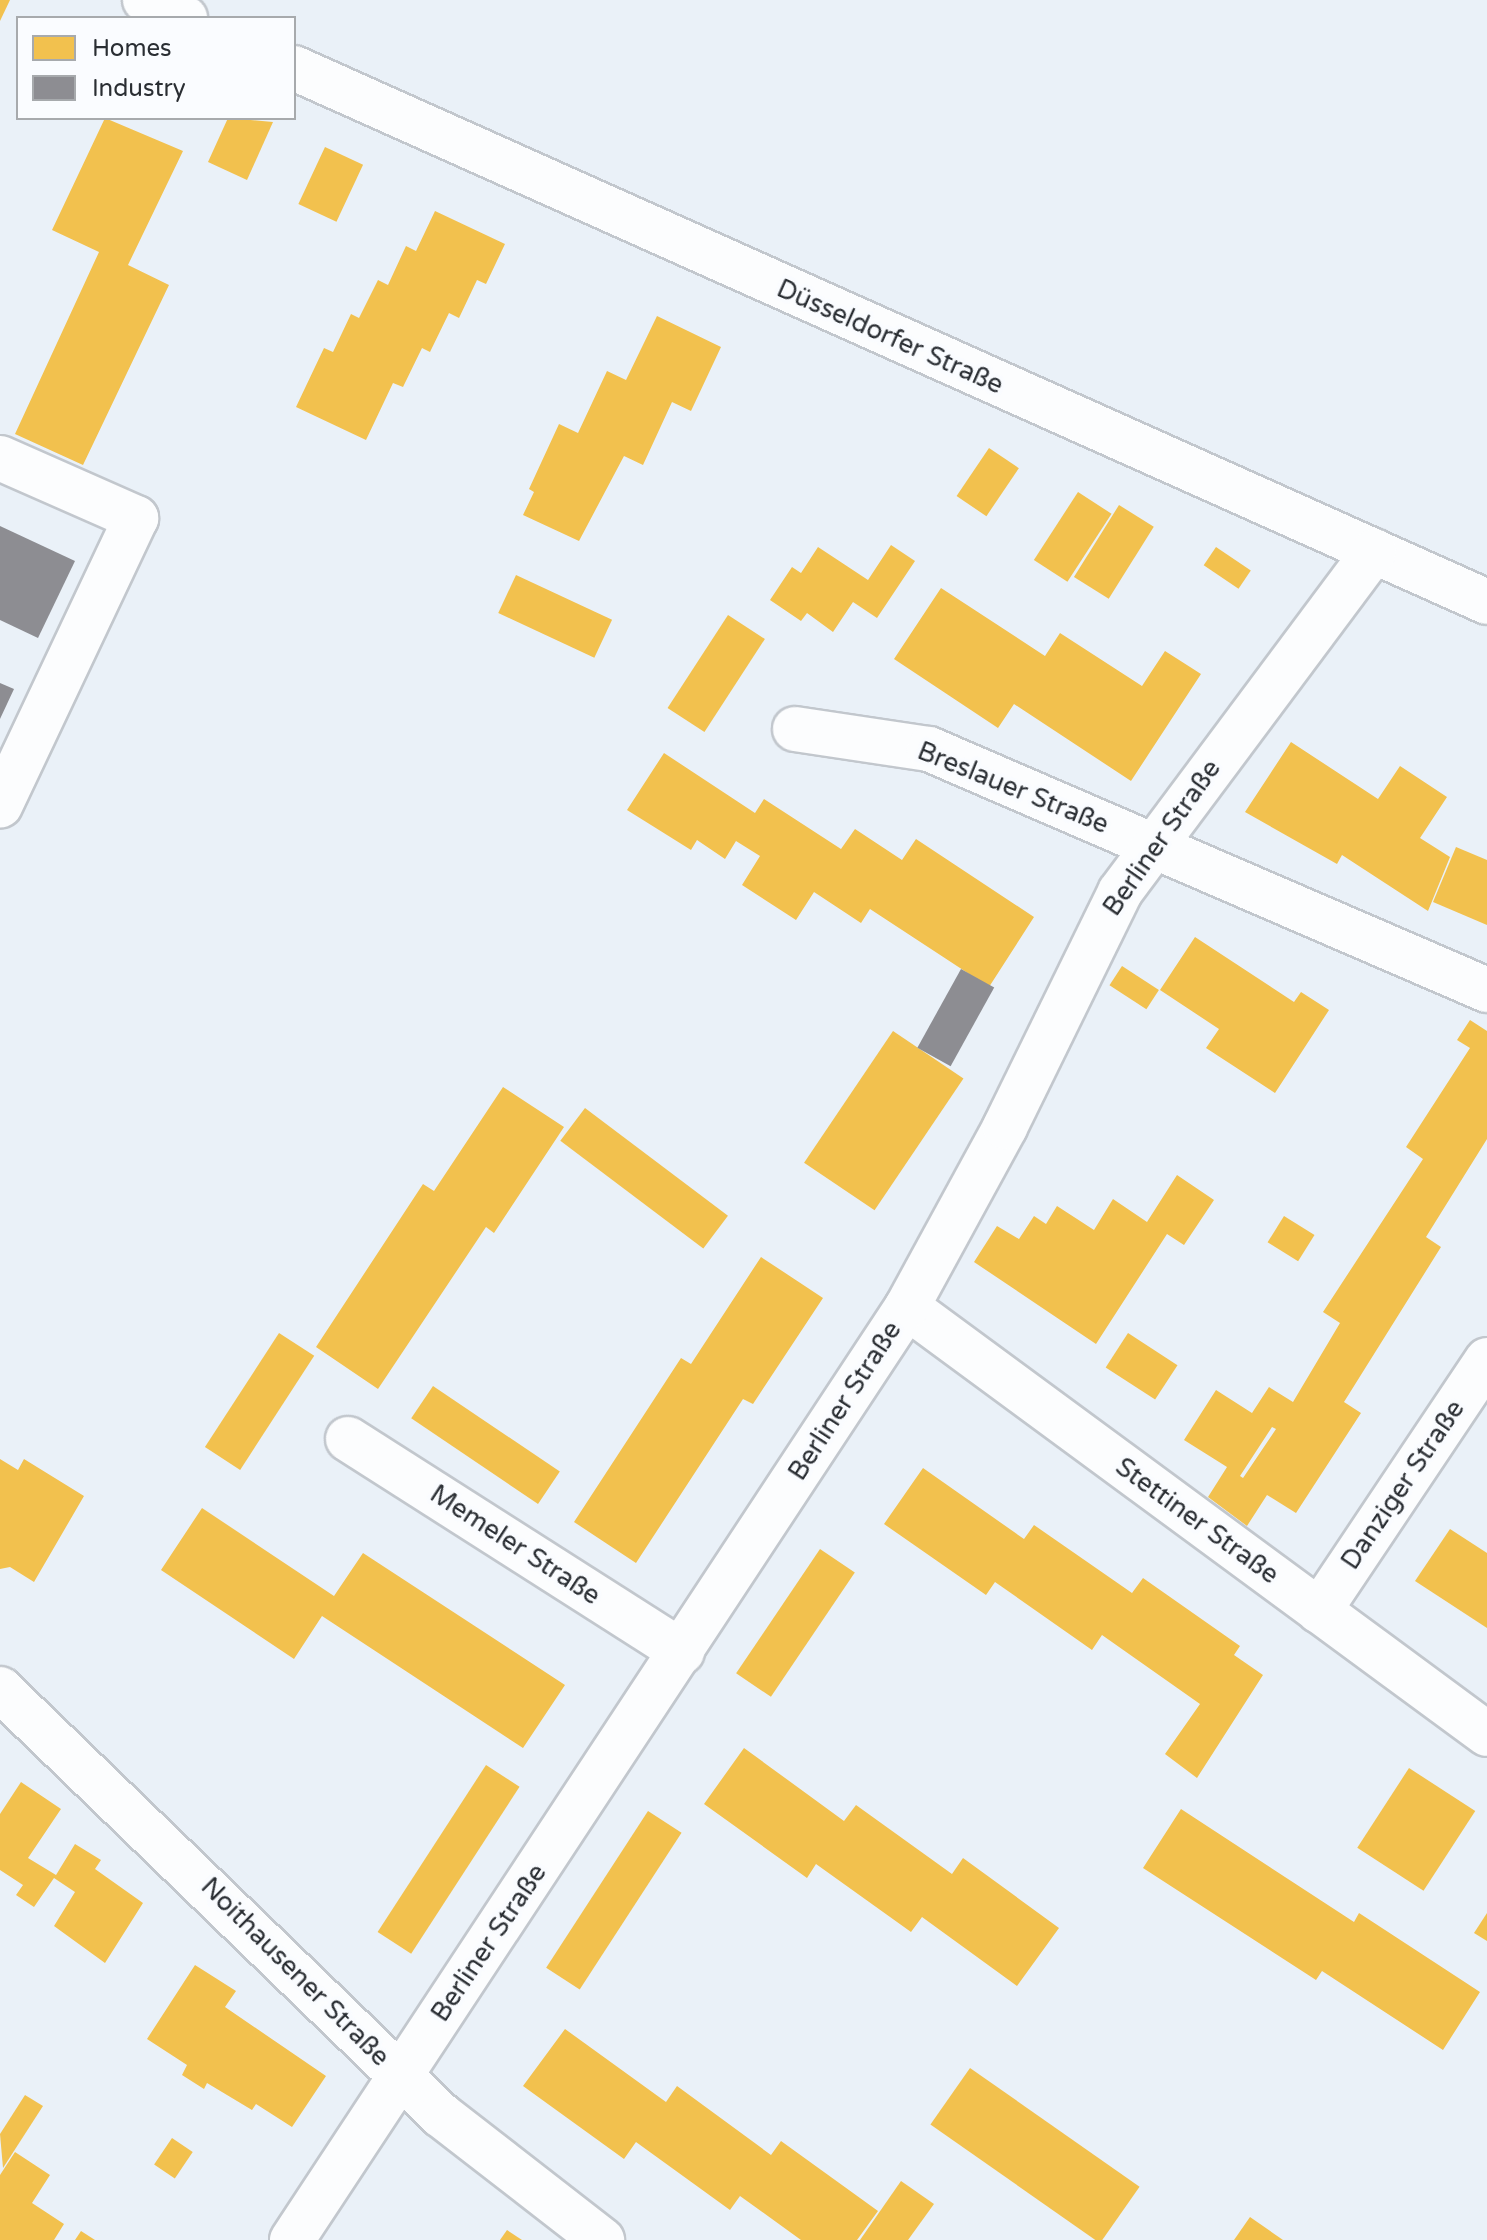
<!DOCTYPE html>
<html>
<head>
<meta charset="utf-8">
<style>
  body { margin:0 }
  #map { position:relative; width:1487px; height:2240px; overflow:hidden; background:#eaf1f8; font-family:"Varela Round",sans-serif }
  div>[style] { position:absolute }
  [style*='--x'] { left:calc(var(--x)*1px); top:calc(var(--y)*1px); width:calc(var(--w)*1px); rotate:calc(var(--a)*1deg) }
  .homes>* { inset:0; background:#f2c14e; transform-origin:0 0 }
  .industry>* { inset:0; background:#8d8d92; transform-origin:0 0 }
  .roads { filter:drop-shadow(2px 0 #c2c7cd) drop-shadow(-2px 0 #c2c7cd) drop-shadow(0 2px #c2c7cd) drop-shadow(0 -2px #c2c7cd) }
  .minor>* { height:44px; margin:-22px; padding:0 22px; transform-origin:22px; border-radius:22px; background:#fcfdfe }
  span { translate:-50% -50%; white-space:nowrap; text-align:center; line-height:1.15; -webkit-text-stroke:8px #fafcff; paint-order:stroke }
  .street-label { font-size:26px; color:#2a2e33 }
  .legend { position:absolute; left:16px; top:16px; width:280px; height:104px; box-sizing:border-box; background:#fafcff; border:2px solid #a7aaad; margin:0; padding:10px 14px; list-style:none; font-size:24px; color:#2a2e33 }
  .legend li { display:flex; align-items:center; gap:16px; height:40px }
  .legend b { width:40px; border:2px solid #a7aaad }
</style>
</head>
<body>
<div id="map">
  <div class="homes">
    <div style="clip-path:polygon(0 0,10px 0,0 21px)"></div>
    <div style="clip-path:polygon(105px 118px,183px 151px,128px 265px,169px 285px,83px 465px,15px 434px,99px 252px,52px 230px)"></div>
    <div style="clip-path:polygon(228px 118px,273px 122px,247px 180px,208px 162px)"></div>
    <div style="left:325px;top:147px;width:42px;height:63px;rotate:25deg"></div>
    <div style="clip-path:polygon(435px 211px,505px 244px,486px 284px,477px 280px,459px 318px,449px 313px,430px 352px,422px 348px,403px 387px,393px 383px,366px 440px,296px 407px,324px 348px,333px 352px,351px 314px,359px 318px,378px 280px,388px 285px,406px 246px,416px 251px)"></div>
    <div style="clip-path:polygon(657px 316px,721px 347px,691px 411px,672px 402px,643px 465px,624px 456px,579px 541px,523px 515px,534px 492px,529px 489px,559px 424px,578px 433px,607px 371px,626px 380px)"></div>
    <div style="left:989px;top:448px;width:36px;height:58px;rotate:34deg"></div>
    <div style="left:1078px;top:492px;width:40px;height:81px;rotate:33deg"></div>
    <div style="left:1119px;top:505px;width:41px;height:85px;rotate:32deg"></div>
    <div style="clip-path:polygon(891px 545px,915px 561px,877px 618px,853px 602px,833px 632px,807px 613px,801px 621px,770px 600px,792px 567px,801px 573px,818px 547px,868px 580px)"></div>
    <div style="left:1216px;top:547px;width:42px;height:22px;rotate:34deg"></div>
    <div style="left:516px;top:575px;width:106px;height:42px;rotate:25deg"></div>
    <div style="clip-path:polygon(941px 588px,1045px 656px,1060px 633px,1142px 686px,1165px 651px,1201px 674px,1131px 781px,1014px 704px,998px 728px,894px 659px)"></div>
    <div style="left:728px;top:615px;width:44px;height:111px;rotate:33deg"></div>
    <div style="clip-path:polygon(1291px 742px,1378px 799px,1400px 766px,1447px 797px,1420px 838px,1450px 857px,1428px 911px,1342px 855px,1337px 864px,1245px 812px)"></div>
    <div style="clip-path:polygon(664px 753px,755px 813px,764px 799px,841px 849px,855px 829px,902px 860px,916px 839px,1034px 917px,989px 987px,870px 909px,861px 923px,814px 892px,796px 920px,742px 885px,760px 856px,736px 841px,725px 859px,697px 840px,691px 850px,627px 810px)"></div>
    <div style="clip-path:polygon(1456px 847px,1487px 860px,1487px 925px,1433px 902px)"></div>
    <div style="clip-path:polygon(1195px 937px,1294px 1002px,1301px 992px,1329px 1010px,1275px 1093px,1206px 1048px,1219px 1029px,1160px 990px)"></div>
    <div style="left:1122px;top:966px;width:44px;height:23px;rotate:33deg"></div>
    <div style="clip-path:polygon(evenodd,1470px 1020px,1487px 1031px,1487px 1139px,1426px 1237px,1441px 1247px,1344px 1402px,1361px 1413px,1296px 1513px,1267px 1495px,1247px 1526px,1208px 1497px,1227px 1467px,1184px 1440px,1216px 1390px,1252px 1413px,1269px 1387px,1293px 1402px,1340px 1323px,1323px 1312px,1423px 1159px,1406px 1147px,1470px 1048px,1457px 1040px,1470px 1020px,1272px 1427px,1276px 1429px,1243px 1478px,1240px 1476px,1272px 1427px)"></div>
    <div style="left:893px;top:1031px;width:85px;height:159px;rotate:34deg"></div>
    <div style="clip-path:polygon(503px 1087px,564px 1127px,494px 1233px,486px 1227px,378px 1389px,316px 1347px,423px 1184px,434px 1191px)"></div>
    <div style="left:585px;top:1108px;width:179px;height:41px;rotate:37deg"></div>
    <div style="clip-path:polygon(1177px 1175px,1214px 1200px,1184px 1245px,1167px 1234px,1096px 1344px,974px 1262px,997px 1226px,1019px 1239px,1034px 1216px,1046px 1224px,1057px 1206px,1094px 1230px,1113px 1199px,1147px 1222px)"></div>
    <div style="left:1284px;top:1216px;width:36px;height:31px;rotate:32deg"></div>
    <div style="clip-path:polygon(761px 1257px,823px 1298px,753px 1404px,743px 1399px,636px 1563px,574px 1522px,681px 1358px,691px 1364px)"></div>
    <div style="left:279px;top:1333px;width:42px;height:136px;rotate:33deg"></div>
    <div style="left:1128px;top:1333px;width:59px;height:41px;rotate:33deg"></div>
    <div style="left:433px;top:1386px;width:153px;height:39px;rotate:34deg"></div>
    <div style="clip-path:polygon(0 1459px,18px 1470px,24px 1459px,84px 1496px,34px 1582px,10px 1567px,0 1569px)"></div>
    <div style="clip-path:polygon(923px 1468px,1024px 1539px,1034px 1525px,1132px 1593px,1143px 1578px,1240px 1646px,1234px 1655px,1263px 1675px,1197px 1778px,1165px 1754px,1200px 1704px,1102px 1635px,1092px 1650px,995px 1582px,986px 1595px,884px 1524px)"></div>
    <div style="clip-path:polygon(202px 1508px,334px 1596px,363px 1553px,565px 1685px,523px 1748px,322px 1616px,294px 1659px,161px 1570px)"></div>
    <div style="clip-path:polygon(1450px 1529px,1487px 1553px,1487px 1628px,1415px 1581px)"></div>
    <div style="left:820px;top:1549px;width:42px;height:150px;rotate:34deg"></div>
    <div style="clip-path:polygon(744px 1748px,844px 1821px,856px 1805px,952px 1874px,963px 1858px,1059px 1928px,1017px 1986px,922px 1917px,911px 1932px,816px 1864px,807px 1878px,704px 1804px)"></div>
    <div style="left:486px;top:1765px;width:40px;height:199px;rotate:33deg"></div>
    <div style="left:1409px;top:1768px;width:79px;height:95px;rotate:33deg"></div>
    <div style="clip-path:polygon(21px 1782px,61px 1809px,28px 1858px,56px 1875px,75px 1844px,101px 1860px,95px 1869px,143px 1903px,105px 1963px,54px 1926px,75px 1892px,54px 1878px,34px 1907px,16px 1895px,23px 1885px,0 1870px,0 1814px)"></div>
    <div style="clip-path:polygon(1181px 1809px,1354px 1922px,1359px 1913px,1480px 1992px,1443px 2050px,1322px 1971px,1316px 1980px,1143px 1868px)"></div>
    <div style="left:648px;top:1811px;width:40px;height:187px;rotate:33deg"></div>
    <div style="clip-path:polygon(1487px 1913px,1487px 1941px,1474px 1933px)"></div>
    <div style="clip-path:polygon(195px 1965px,236px 1991px,225px 2007px,326px 2076px,292px 2127px,256px 2104px,252px 2110px,207px 2083px,204px 2089px,182px 2075px,187px 2065px,147px 2039px)"></div>
    <div style="clip-path:polygon(565px 2029px,666px 2102px,677px 2086px,771px 2155px,781px 2141px,878px 2211px,857px 2240px,801px 2240px,740px 2196px,730px 2210px,636px 2142px,624px 2159px,523px 2086px)"></div>
    <div style="left:970px;top:2068px;width:207px;height:69px;rotate:35deg"></div>
    <div style="clip-path:polygon(25px 2095px,43px 2106px,3px 2168px,0 2134px)"></div>
    <div style="left:172px;top:2138px;width:25px;height:32px;rotate:34deg"></div>
    <div style="clip-path:polygon(15px 2152px,50px 2175px,32px 2203px,64px 2224px,54px 2240px,0 2240px,0 2175px)"></div>
    <div style="clip-path:polygon(901px 2181px,934px 2204px,908px 2240px,860px 2240px)"></div>
    <div style="clip-path:polygon(1250px 2217px,1283px 2240px,1234px 2240px)"></div>
    <div style="clip-path:polygon(507px 2230px,522px 2240px,500px 2240px)"></div>
    <div style="clip-path:polygon(81px 2231px,95px 2240px,75px 2240px)"></div>
  </div>
  <div class="industry">
    <div style="clip-path:polygon(0 526px,75px 561px,38px 638px,0 620px)"></div>
    <div style="clip-path:polygon(0 683px,14px 689px,0 719px)"></div>
    <div style="left:961px;top:969px;width:38px;height:90px;rotate:29deg"></div>
  </div>
  <div class="roads">
    <div class="minor">
      <div style="--x:145;--y:0;--w:44;--a:24.2"></div>
      <div style="--x:294;--y:68;--w:1307;--a:24.11"></div>
      <div style="--x:0;--y:458;--w:149;--a:23.8"></div>
      <div style="--x:136;--y:518;--w:318;--a:115.3"></div>
      <div style="--x:795;--y:729;--w:135;--a:8.5"></div>
      <div style="--x:929;--y:749;--w:608;--a:23.36"></div>
      <div style="--x:907;--y:1307;--w:720;--a:36.36"></div>
      <div style="--x:348;--y:1439;--w:396;--a:32.5"></div>
      <div style="--x:1319;--y:1611;--w:302;--a:-56.2"></div>
      <div style="--x:0;--y:1689;--w:613;--a:44.01"></div>
      <div style="--x:441;--y:2115;--w:204;--a:37.8"></div>
      <div style="--x:292;--y:2240;--w:1117;--a:-56.61"></div>
      <div style="--x:907;--y:1307;--w:205;--a:-61.4"></div>
      <div style="--x:1005;--y:1127;--w:262;--a:-63.9"></div>
      <div style="--x:1120;--y:892;--w:425;--a:-53.3"></div>
    </div>
  </div>
  <div class="street-label">
    <span style="left:890px;top:337px;rotate:24deg">Düsseldorfer Straße</span>
    <span style="left:1013px;top:788px;rotate:22deg">Breslauer Straße</span>
    <span style="left:1162px;top:838px;rotate:-55deg">Berliner Straße</span>
    <span style="left:845px;top:1401px;rotate:-57deg">Berliner Straße</span>
    <span style="left:1403px;top:1485px;rotate:-56deg">Danziger Straße</span>
    <span style="left:1197px;top:1521px;rotate:36deg">Stettiner Straße</span>
    <span style="left:515px;top:1545px;rotate:33deg">Memeler Straße</span>
    <span style="left:489px;top:1943px;rotate:-56deg">Berliner Straße</span>
    <span style="left:295px;top:1972px;rotate:45deg">Noithausener Straße</span>
  </div>
  <ul class="legend">
  <li><b style="height:22px;background:#f2c14e"></b>Homes</li>
  <li><b style="height:22px;background:#8d8d92"></b>Industry</li>
  </ul>
</div>
</body>
</html>
